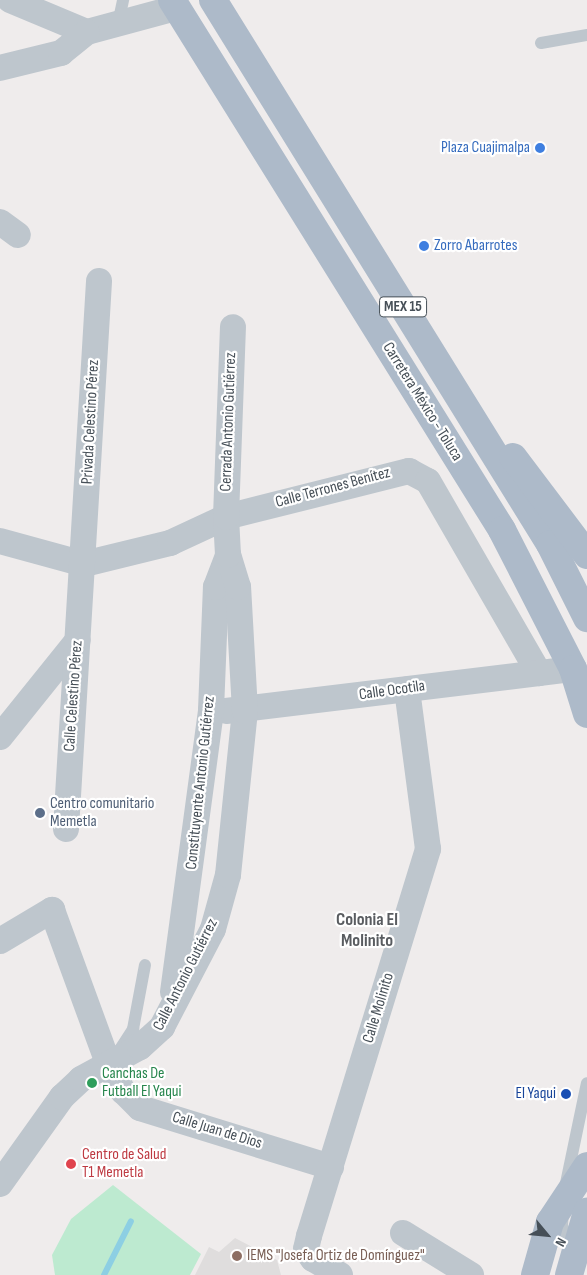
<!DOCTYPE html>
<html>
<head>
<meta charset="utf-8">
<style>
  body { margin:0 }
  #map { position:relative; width:587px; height:1275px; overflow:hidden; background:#efecec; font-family:"Sofia Sans Condensed",sans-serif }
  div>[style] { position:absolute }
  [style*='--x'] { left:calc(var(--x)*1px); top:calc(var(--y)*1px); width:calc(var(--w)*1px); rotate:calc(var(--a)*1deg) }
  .education>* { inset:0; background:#dfdddd }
  .green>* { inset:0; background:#bdead0 }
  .stream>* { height:6px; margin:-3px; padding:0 3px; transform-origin:3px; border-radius:3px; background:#8dcfe3 }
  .service>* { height:12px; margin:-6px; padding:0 6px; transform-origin:6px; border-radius:6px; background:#bec6cd }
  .minor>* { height:26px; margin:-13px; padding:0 13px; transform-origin:13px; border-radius:13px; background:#bec6cd }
  .primary>* { height:28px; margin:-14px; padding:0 14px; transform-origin:14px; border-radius:14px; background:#adbac9 }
  .dots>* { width:14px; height:14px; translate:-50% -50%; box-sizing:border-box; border:2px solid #fff; border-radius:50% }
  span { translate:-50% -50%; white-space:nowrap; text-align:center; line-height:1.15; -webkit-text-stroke:4.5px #fff; paint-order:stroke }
  .shield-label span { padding:1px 4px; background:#fff; border:1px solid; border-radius:4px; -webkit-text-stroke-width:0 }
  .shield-label { font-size:15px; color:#464f57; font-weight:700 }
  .shop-label { font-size:16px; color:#366cbe }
  .right { translate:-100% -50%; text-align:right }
  .left { translate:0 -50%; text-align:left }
  .street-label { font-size:16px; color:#464f57 }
  .service-label { font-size:16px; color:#4e5e75 }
  .leisure-label { font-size:16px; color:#27864d }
  .transit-label { font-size:16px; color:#164399 }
  .health-label { font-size:16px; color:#be3a42 }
  .education-label { font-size:16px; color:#785e54 }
  .neighbourhood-label { font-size:18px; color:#595c60; font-weight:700 }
  .north { position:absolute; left:522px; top:1210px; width:50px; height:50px; -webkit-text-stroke:4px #fff; paint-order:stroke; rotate:118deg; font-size:14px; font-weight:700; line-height:20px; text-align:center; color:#464f57 }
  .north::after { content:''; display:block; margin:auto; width:18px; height:22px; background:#464f57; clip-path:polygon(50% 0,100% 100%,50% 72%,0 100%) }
</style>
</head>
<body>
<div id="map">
  <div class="education">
    <div style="clip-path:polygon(235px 1238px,277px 1260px,281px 1275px,195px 1275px,209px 1247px,219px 1252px)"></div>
  </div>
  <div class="green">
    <div style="clip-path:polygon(113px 1185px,201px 1254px,190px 1275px,55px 1275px,52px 1255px,71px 1219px)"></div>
  </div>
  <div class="stream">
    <div style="--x:104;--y:1275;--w:60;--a:-63.4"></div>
  </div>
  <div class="service">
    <div style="--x:118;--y:24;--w:25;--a:-78"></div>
    <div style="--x:541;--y:43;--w:47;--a:-9.9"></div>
    <div style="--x:117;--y:1054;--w:30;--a:-57"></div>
    <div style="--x:133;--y:1029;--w:65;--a:-79.4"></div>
    <div style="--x:565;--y:1188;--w:107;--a:-78.2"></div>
    <div style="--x:563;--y:1211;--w:15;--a:94"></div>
    <div style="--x:562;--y:1226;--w:27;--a:66"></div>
  </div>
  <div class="minor">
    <div style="--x:10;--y:0;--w:83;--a:22.6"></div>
    <div style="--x:87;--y:32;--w:92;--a:-15.1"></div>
    <div style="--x:0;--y:68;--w:63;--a:-13.8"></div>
    <div style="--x:61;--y:53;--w:33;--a:-39"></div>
    <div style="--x:0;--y:222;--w:22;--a:36"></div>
    <div style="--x:0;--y:541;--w:87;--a:15.3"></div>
    <div style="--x:84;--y:564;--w:89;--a:-13.7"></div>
    <div style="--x:170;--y:543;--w:62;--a:-24.9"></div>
    <div style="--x:226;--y:517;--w:189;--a:-14.1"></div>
    <div style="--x:409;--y:471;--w:21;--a:28"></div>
    <div style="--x:428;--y:481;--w:222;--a:60"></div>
    <div style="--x:226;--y:711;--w:350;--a:-6.9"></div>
    <div style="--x:0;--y:737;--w:124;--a:-51.2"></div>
    <div style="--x:66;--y:829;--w:549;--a:-86.55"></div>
    <div style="--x:0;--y:941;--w:61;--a:-30.8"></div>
    <div style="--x:52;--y:910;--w:166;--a:69.9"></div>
    <div style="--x:109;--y:1066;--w:29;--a:61"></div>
    <div style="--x:123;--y:1091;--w:24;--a:45"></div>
    <div style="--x:140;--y:1108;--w:200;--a:17.2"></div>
    <div style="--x:173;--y:992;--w:285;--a:-82.3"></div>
    <div style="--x:211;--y:710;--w:123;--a:-87.7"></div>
    <div style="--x:216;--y:587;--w:34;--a:-69"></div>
    <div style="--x:0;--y:1184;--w:107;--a:-54.5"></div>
    <div style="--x:62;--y:1097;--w:26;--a:-43"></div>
    <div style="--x:81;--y:1079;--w:67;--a:-28.5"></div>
    <div style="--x:140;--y:1047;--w:30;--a:-42"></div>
    <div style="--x:162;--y:1027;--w:110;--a:-62.5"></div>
    <div style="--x:213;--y:929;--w:56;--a:-74.5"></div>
    <div style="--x:228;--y:875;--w:165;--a:-84.1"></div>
    <div style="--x:245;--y:711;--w:124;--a:-93.2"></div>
    <div style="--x:238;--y:587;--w:34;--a:-107"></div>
    <div style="--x:228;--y:555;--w:38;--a:-93"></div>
    <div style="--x:226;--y:517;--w:190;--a:-87.9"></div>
    <div style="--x:403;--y:1233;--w:80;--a:31.7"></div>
    <div style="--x:340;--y:1275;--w:31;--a:-149"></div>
    <div style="--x:313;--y:1259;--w:12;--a:-125"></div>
    <div style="--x:306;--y:1249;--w:13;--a:-77"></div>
    <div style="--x:309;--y:1236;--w:405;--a:-72.9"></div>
    <div style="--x:428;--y:849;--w:161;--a:-97.5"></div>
  </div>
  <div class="primary">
    <div style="--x:172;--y:0;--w:624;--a:58.09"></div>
    <div style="--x:502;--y:530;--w:156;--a:62.9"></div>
    <div style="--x:573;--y:669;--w:47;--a:72.7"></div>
    <div style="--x:213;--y:0;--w:640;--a:58.22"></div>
    <div style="--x:550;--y:544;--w:83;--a:63.4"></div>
    <div style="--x:513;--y:457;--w:123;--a:52.9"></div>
    <div style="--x:535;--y:1275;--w:55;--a:-74.2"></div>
    <div style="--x:550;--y:1222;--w:67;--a:-56.5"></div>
    <div style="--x:569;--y:1275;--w:66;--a:-74.1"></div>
  </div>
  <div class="dots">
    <div style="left:540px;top:148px;background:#3f7fe0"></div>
    <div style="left:424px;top:246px;background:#3f7fe0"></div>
    <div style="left:40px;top:813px;background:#5c6f8a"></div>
    <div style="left:92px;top:1083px;background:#2e9e5b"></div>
    <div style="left:566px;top:1094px;background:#1a4fb4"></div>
    <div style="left:71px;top:1164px;background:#e0444e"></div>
    <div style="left:237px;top:1256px;background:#8d6e63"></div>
  </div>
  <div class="shield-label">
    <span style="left:403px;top:307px">MEX 15</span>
  </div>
  <div class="shop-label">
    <span class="right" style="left:530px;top:148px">Plaza Cuajimalpa</span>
    <span class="left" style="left:434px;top:246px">Zorro Abarrotes</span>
  </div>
  <div class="street-label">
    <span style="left:422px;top:402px;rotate:58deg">Carretera México - Toluca</span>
    <span style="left:91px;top:422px;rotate:-87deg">Privada Celestino Pérez</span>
    <span style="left:229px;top:422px;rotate:-88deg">Cerrada Antonio Gutiérrez</span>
    <span style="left:333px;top:488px;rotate:-15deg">Calle Terrones Benítez</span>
    <span style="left:392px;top:691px;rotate:-8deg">Calle Ocotila</span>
    <span style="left:74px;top:696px;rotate:-86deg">Calle Celestino Pérez</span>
    <span style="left:201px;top:783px;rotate:-84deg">Constituyente Antonio Gutiérrez</span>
    <span style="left:186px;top:975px;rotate:-63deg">Calle Antonio Gutiérrez</span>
    <span style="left:379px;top:1008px;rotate:-73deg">Calle Molinito</span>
    <span style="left:217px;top:1131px;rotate:17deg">Calle Juan de Dios</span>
  </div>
  <div class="service-label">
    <span class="left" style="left:50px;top:813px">Centro comunitario<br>Memetla</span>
  </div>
  <div class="leisure-label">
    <span class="left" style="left:102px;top:1083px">Canchas De<br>Futball El Yaqui</span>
  </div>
  <div class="transit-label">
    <span class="right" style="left:556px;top:1094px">El Yaqui</span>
  </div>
  <div class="health-label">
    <span class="left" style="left:82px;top:1164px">Centro de Salud<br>T1 Memetla</span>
  </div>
  <div class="education-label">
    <span class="left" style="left:247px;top:1256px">IEMS "Josefa Ortiz de Domínguez"</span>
  </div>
  <div class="neighbourhood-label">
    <span style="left:367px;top:931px">Colonia El<br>Molinito</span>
  </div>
  <div class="north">N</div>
</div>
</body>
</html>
